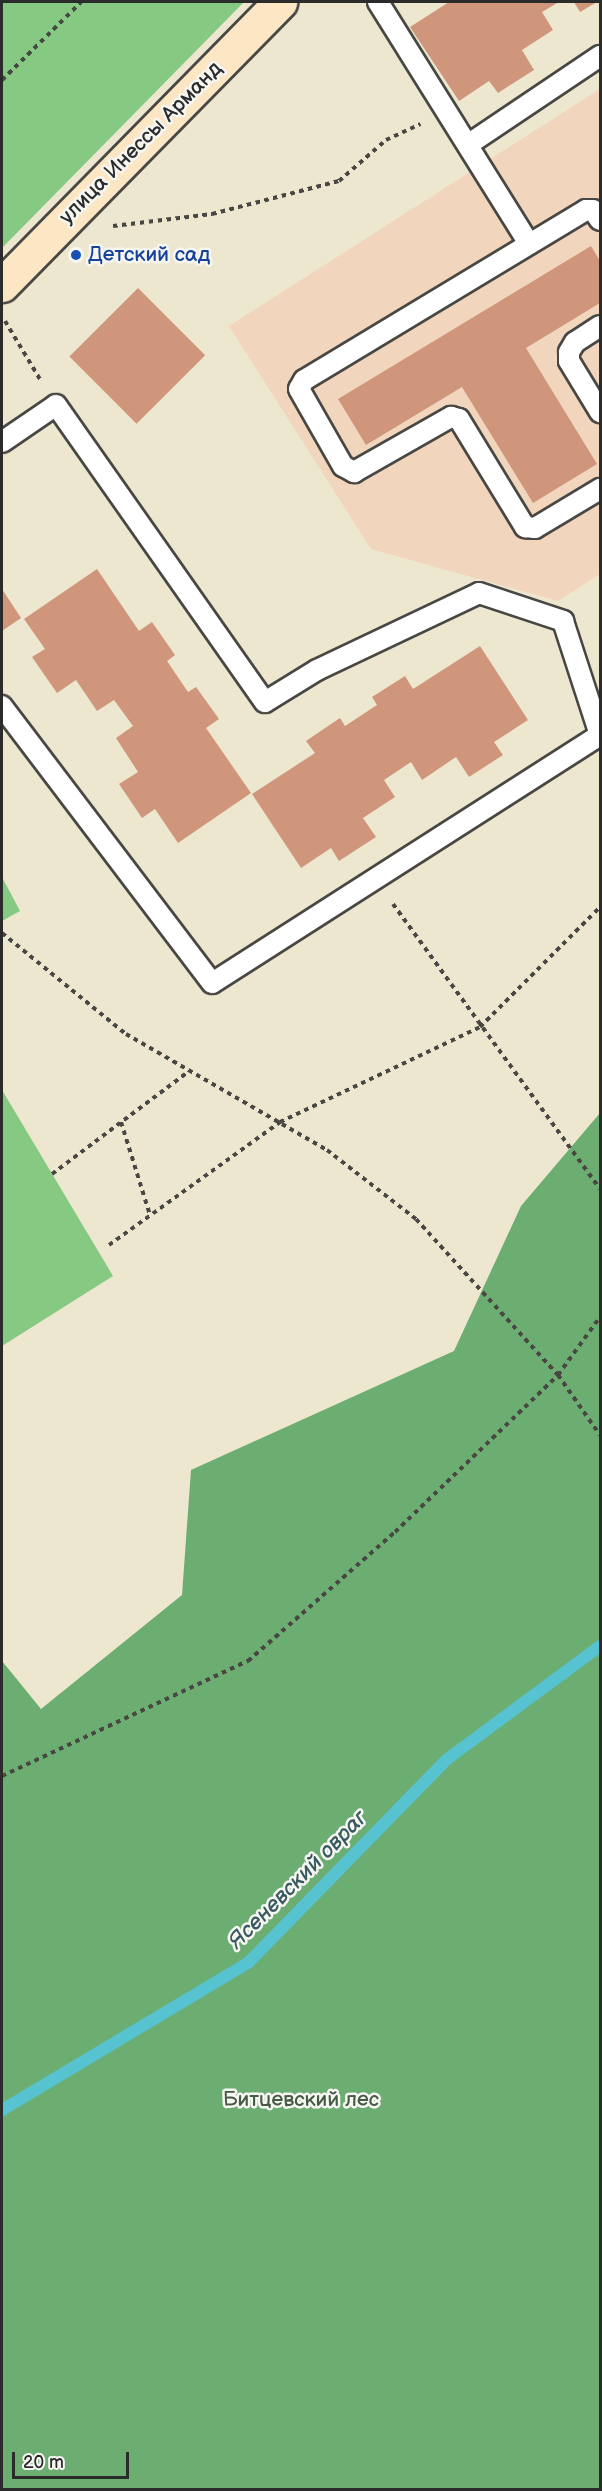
<!DOCTYPE html>
<html>
<head>
<meta charset="utf-8">
<style>
  body { margin:0 }
  #map { position:relative; width:602px; height:2491px; overflow:hidden; background:#ece7ce; font-family:"Balsamiq Sans",sans-serif }
  div>[style] { position:absolute }
  [style*='--x'] { left:calc(var(--x)*1px); top:calc(var(--y)*1px); width:calc(var(--w)*1px); rotate:calc(var(--a)*1deg) }
  .built>* { inset:0; background:#f2d5bd }
  .green>* { inset:0; background:#85c983 }
  .forest>* { inset:0; background:#6cad71 }
  .stream>* { height:12px; margin:-6px; padding:0 6px; transform-origin:6px; border-radius:6px; background:#57c3d0 }
  .building>* { inset:0; background:#d0967c; transform-origin:0 0 }
  .path>* { height:4px; margin-top:-2px; transform-origin:0; background:repeating-linear-gradient(90deg,#484743 0 4.5px,transparent 0 9px) }
  .roads { filter:drop-shadow(2px 0 #484743) drop-shadow(-2px 0 #484743) drop-shadow(0 2px #484743) drop-shadow(0 -2px #484743) }
  .lane>* { height:20px; margin:-10px; padding:0 10px; transform-origin:10px; border-radius:10px; background:#fff }
  .secondary>* { height:33px; margin:-16.5px; padding:0 16.5px; transform-origin:16.5px; border-radius:16.5px; background:#fce6c4 }
  .dots>* { width:16px; height:16px; translate:-50% -50%; box-sizing:border-box; border:3px solid #f6f6f2; border-radius:50% }
  span { translate:-50% -50%; white-space:nowrap; text-align:center; line-height:1.15; -webkit-text-stroke:5px #f6f6f2; paint-order:stroke }
  .street-label { font-size:21px; color:#2b2b2b }
  .transit-label { font-size:21px; color:#164399 }
  .left { translate:0 -50%; text-align:left }
  .park-label { font-size:21px; color:#465a45 }
  .water-label { font-size:22px; color:#38595d; font-style:italic }
  .frame { position:absolute; inset:0; border:3px solid #2b2b2b; pointer-events:none }
  .scale { position:absolute; left:12px; top:2452px; width:117px; height:27px; box-sizing:border-box; border:3px solid #2b2b2b; border-top:0; padding-left:8px; font-size:18px; line-height:21px; white-space:nowrap; color:#2b2b2b; -webkit-text-stroke:4px #f6f6f2; paint-order:stroke }
</style>
</head>
<body>
<div id="map">
  <div class="built">
    <div style="clip-path:polygon(600px 89px,600px 574px,558px 601px,371px 549px,229px 326px)"></div>
  </div>
  <div class="green">
    <div style="clip-path:polygon(2px 2px,244px 2px,2px 248px)"></div>
    <div style="clip-path:polygon(2px 877px,20px 911px,2px 921px)"></div>
    <div style="clip-path:polygon(2px 1090px,113px 1276px,2px 1346px)"></div>
  </div>
  <div class="forest">
    <div style="clip-path:polygon(600px 1113px,600px 2489px,2px 2489px,2px 1661px,41px 1709px,182px 1595px,191px 1470px,454px 1351px,521px 1206px)"></div>
  </div>
  <div class="stream">
    <div style="--x:2;--y:2110;--w:287;--a:-30.9"></div>
    <div style="--x:248;--y:1963;--w:284;--a:-45.7"></div>
    <div style="--x:446;--y:1760;--w:192;--a:-36.5"></div>
  </div>
  <div class="building">
    <div style="clip-path:polygon(449px 2px,559px 2px,542px 12px,553px 30px,522px 50px,534px 70px,498px 93px,489px 81px,459px 101px,410px 27px)"></div>
    <div style="clip-path:polygon(574px 2px,597px 2px,580px 12px)"></div>
    <div style="clip-path:polygon(591px 246px,600px 261px,600px 303px,526px 348px,597px 464px,533px 503px,462px 387px,366px 445px,338px 399px)"></div>
    <div style="left:138px;top:288px;width:95px;height:97px;rotate:45deg"></div>
    <div style="clip-path:polygon(97px 569px,139px 631px,152px 622px,175px 655px,167px 661px,188px 692px,196px 687px,219px 719px,206px 728px,251px 793px,178px 843px,155px 809px,142px 818px,119px 784px,138px 772px,116px 738px,133px 726px,114px 700px,97px 711px,76px 680px,57px 693px,32px 657px,45px 649px,24px 619px)"></div>
    <div style="clip-path:polygon(2px 589px,21px 618px,2px 631px)"></div>
    <div style="clip-path:polygon(480px 646px,528px 720px,494px 742px,503px 755px,469px 777px,456px 757px,422px 780px,411px 762px,384px 780px,395px 797px,363px 818px,376px 837px,339px 861px,331px 848px,301px 868px,252px 794px,315px 753px,306px 741px,340px 718px,345px 726px,377px 705px,372px 697px,405px 676px,413px 689px)"></div>
  </div>
  <div class="path">
    <div style="--x:2;--y:80;--w:111;--a:-44.6"></div>
    <div style="--x:113;--y:226;--w:100;--a:-6.9"></div>
    <div style="--x:212;--y:214;--w:131;--a:-14.6"></div>
    <div style="--x:339;--y:181;--w:62;--a:-41.1"></div>
    <div style="--x:386;--y:140;--w:38;--a:-25"></div>
    <div style="--x:5;--y:321;--w:70;--a:59"></div>
    <div style="--x:393;--y:904;--w:352;--a:54"></div>
    <div style="--x:2;--y:933;--w:160;--a:39.2"></div>
    <div style="--x:126;--y:1034;--w:232;--a:30"></div>
    <div style="--x:327;--y:1150;--w:113;--a:37.8"></div>
    <div style="--x:416;--y:1219;--w:211;--a:47.7"></div>
    <div style="--x:558;--y:1375;--w:73;--a:55"></div>
    <div style="--x:121;--y:1122;--w:97;--a:72.7"></div>
    <div style="--x:52;--y:1174;--w:171;--a:-36.9"></div>
    <div style="--x:109;--y:1245;--w:211;--a:-35.7"></div>
    <div style="--x:280;--y:1122;--w:221;--a:-25.4"></div>
    <div style="--x:480;--y:1027;--w:170;--a:-45"></div>
    <div style="--x:2;--y:1776;--w:272;--a:-25.1"></div>
    <div style="--x:248;--y:1661;--w:196;--a:-41.3"></div>
    <div style="--x:395;--y:1532;--w:226;--a:-43.9"></div>
    <div style="--x:558;--y:1375;--w:72;--a:-54.1"></div>
  </div>
  <div class="roads">
    <div class="lane">
      <div style="--x:378;--y:2;--w:285;--a:58"></div>
      <div style="--x:469;--y:144;--w:158;--a:-33.9"></div>
      <div style="--x:600;--y:220;--w:12;--a:-125"></div>
      <div style="--x:593;--y:210;--w:7;--a:180"></div>
      <div style="--x:586;--y:210;--w:329;--a:148.9"></div>
      <div style="--x:304;--y:380;--w:10;--a:119"></div>
      <div style="--x:299;--y:389;--w:89;--a:60.3"></div>
      <div style="--x:343;--y:466;--w:13;--a:29"></div>
      <div style="--x:354;--y:472;--w:112;--a:-29.6"></div>
      <div style="--x:451;--y:417;--w:8;--a:14"></div>
      <div style="--x:459;--y:419;--w:127;--a:58.6"></div>
      <div style="--x:525;--y:527;--w:10;--a:6"></div>
      <div style="--x:535;--y:528;--w:76;--a:-31"></div>
      <div style="--x:600;--y:326;--w:30;--a:147"></div>
      <div style="--x:575;--y:342;--w:12;--a:121"></div>
      <div style="--x:569;--y:352;--w:9;--a:90"></div>
      <div style="--x:569;--y:361;--w:60;--a:58.7"></div>
      <div style="--x:2;--y:442;--w:65;--a:-34.4"></div>
      <div style="--x:56;--y:405;--w:363;--a:54.9"></div>
      <div style="--x:265;--y:702;--w:61;--a:-31.6"></div>
      <div style="--x:317;--y:670;--w:179;--a:-25.4"></div>
      <div style="--x:479;--y:593;--w:89;--a:18.4"></div>
      <div style="--x:563;--y:621;--w:120;--a:72"></div>
      <div style="--x:600;--y:735;--w:460;--a:147.4"></div>
      <div style="--x:212;--y:983;--w:348;--a:-127.2"></div>
    </div>
    <div class="secondary">
      <div style="--x:2;--y:285;--w:397;--a:-45.5"></div>
    </div>
  </div>
  <div class="dots">
    <div style="left:76px;top:255px;background:#1a4fb4"></div>
  </div>
  <div class="street-label">
    <span style="left:141px;top:143px;rotate:-45deg">улица Инессы Арманд</span>
  </div>
  <div class="transit-label">
    <span class="left" style="left:88px;top:255px">Детский сад</span>
  </div>
  <div class="park-label">
    <span style="left:301px;top:2100px">Битцевский лес</span>
  </div>
  <div class="water-label">
    <span style="left:298px;top:1880px;rotate:-45deg">Ясеневский овраг</span>
  </div>
  <div class="frame"></div>
  <div class="scale">20 m</div>
</div>
</body>
</html>
